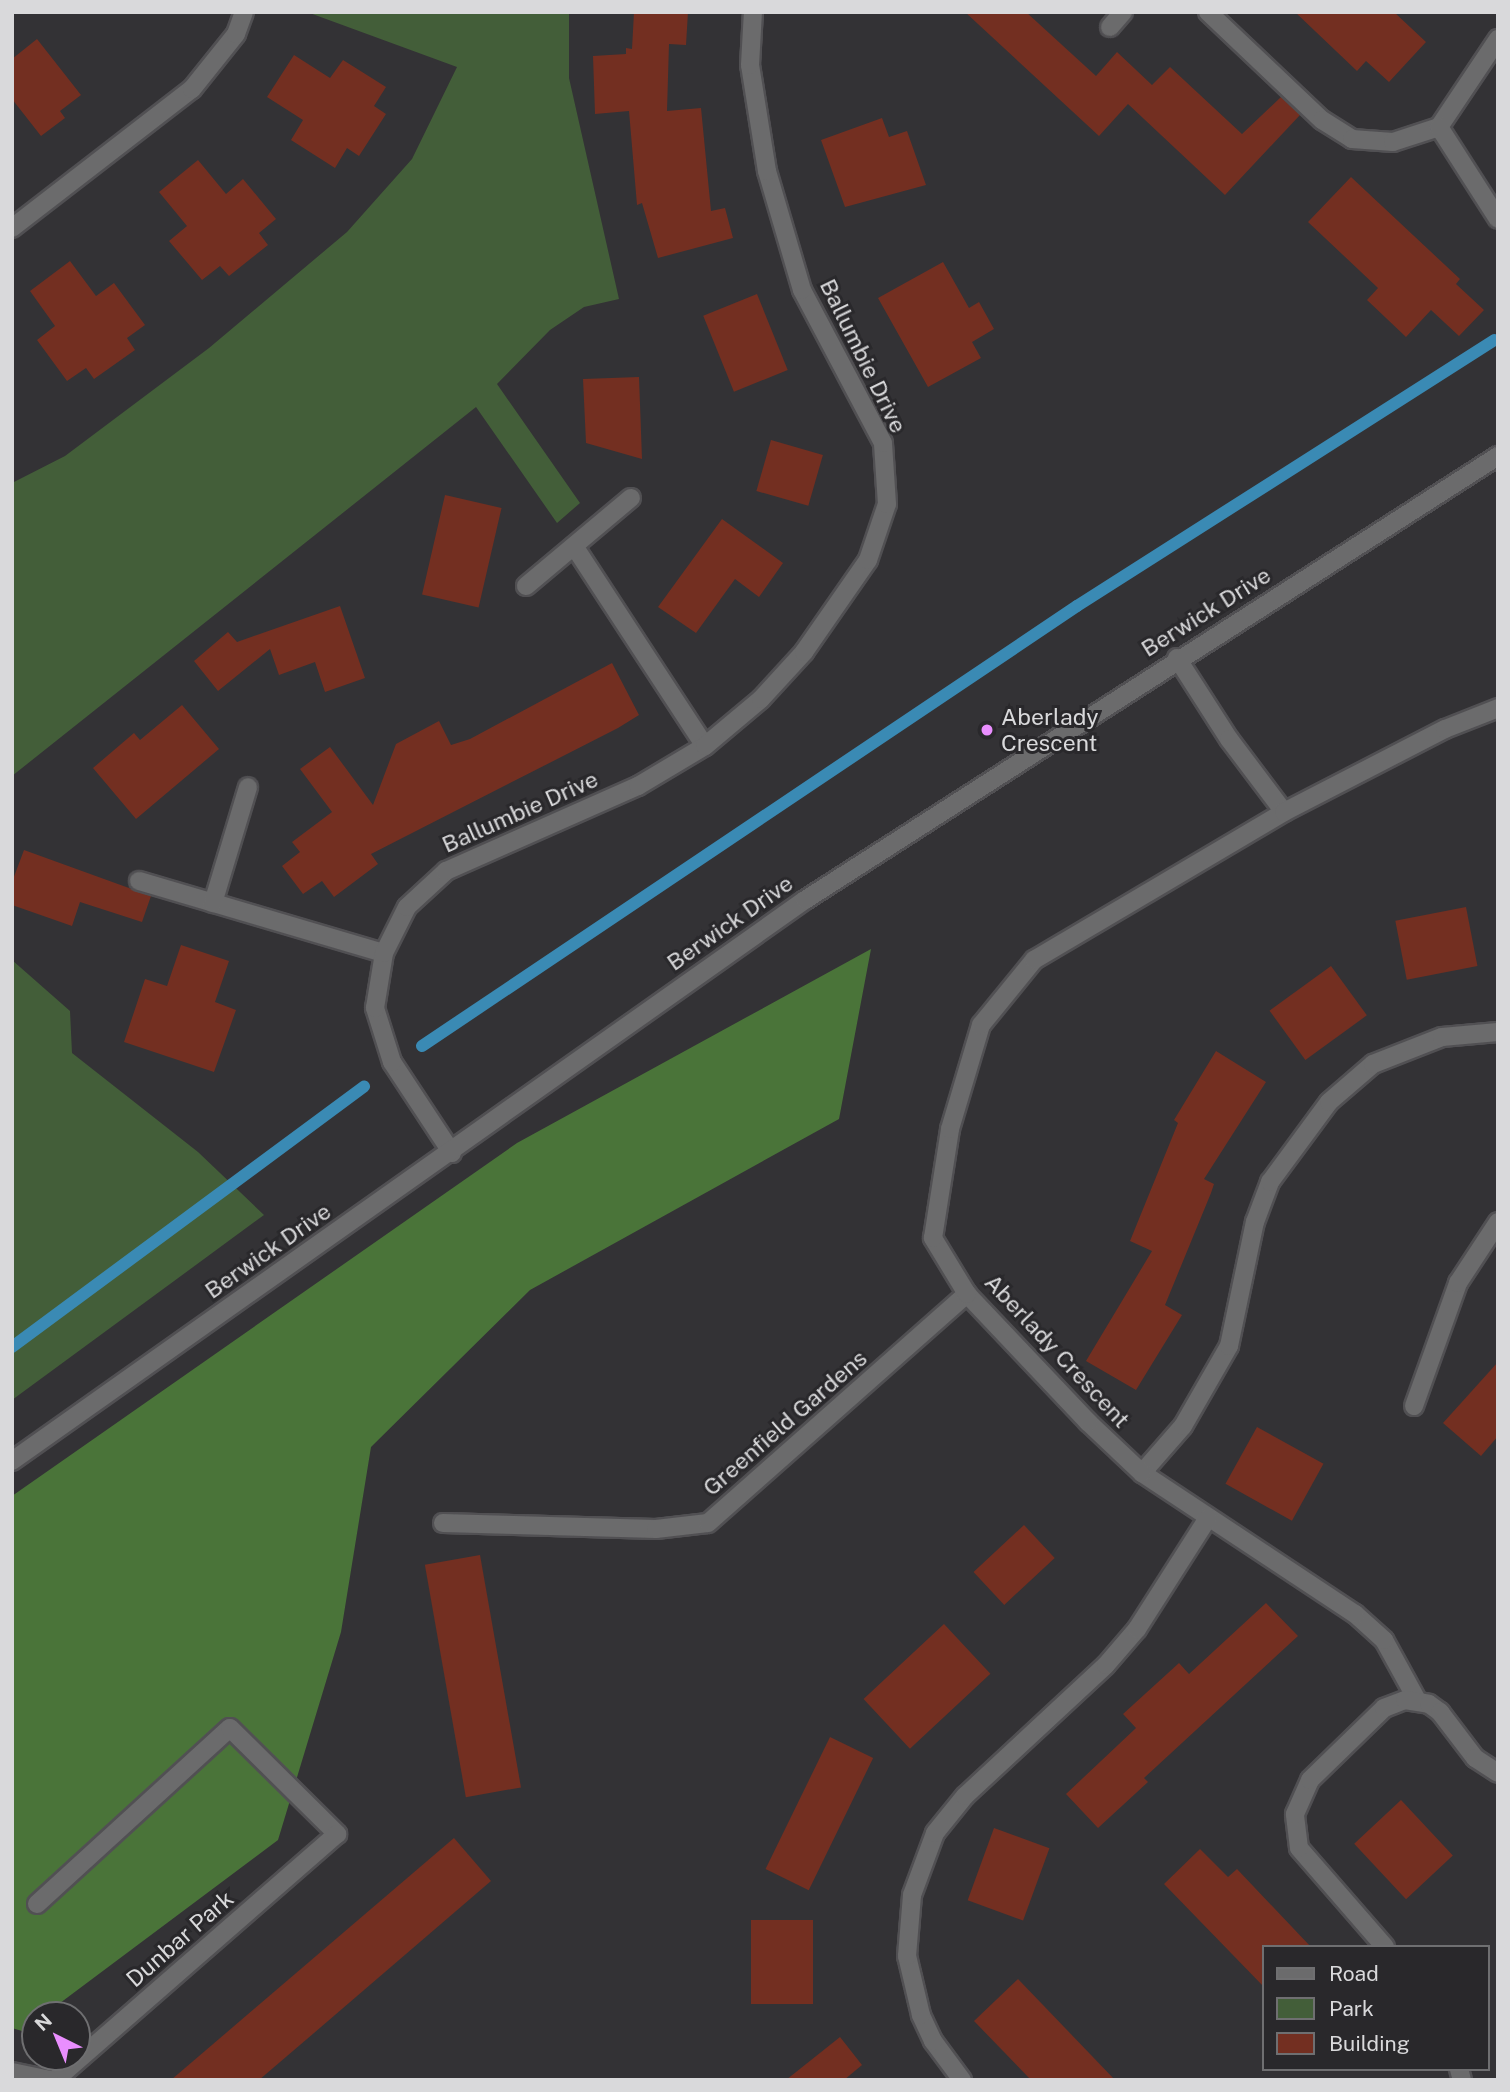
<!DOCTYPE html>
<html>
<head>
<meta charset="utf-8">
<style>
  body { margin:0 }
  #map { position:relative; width:1510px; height:2092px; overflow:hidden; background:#333235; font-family:"Public Sans",sans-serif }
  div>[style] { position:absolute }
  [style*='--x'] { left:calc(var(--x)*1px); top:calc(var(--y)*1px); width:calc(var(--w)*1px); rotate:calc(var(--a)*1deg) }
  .green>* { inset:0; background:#435e39 }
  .forest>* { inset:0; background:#4a7439 }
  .stream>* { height:12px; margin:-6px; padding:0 6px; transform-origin:6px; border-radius:6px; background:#3a8ab4 }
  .building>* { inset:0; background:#732f21; transform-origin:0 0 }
  .roads { filter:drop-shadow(2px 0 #515053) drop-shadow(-2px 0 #515053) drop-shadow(0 2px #515053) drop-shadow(0 -2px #515053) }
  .minor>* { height:18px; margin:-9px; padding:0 9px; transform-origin:9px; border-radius:9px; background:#6b6b6c }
  .dots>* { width:19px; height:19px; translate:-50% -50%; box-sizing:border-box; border:4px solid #29282b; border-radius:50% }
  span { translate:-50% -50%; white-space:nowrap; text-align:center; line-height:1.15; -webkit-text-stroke:6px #29282b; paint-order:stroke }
  .street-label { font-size:23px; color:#d9d9db }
  .poi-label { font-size:23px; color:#d9d9db }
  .left { translate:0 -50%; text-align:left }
  .frame { position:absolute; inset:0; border:14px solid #d9d9db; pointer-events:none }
  .legend { position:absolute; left:1262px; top:1945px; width:228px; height:126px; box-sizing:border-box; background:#29282b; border:2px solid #6f6f71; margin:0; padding:9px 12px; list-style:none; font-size:21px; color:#d9d9db }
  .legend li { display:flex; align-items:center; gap:14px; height:35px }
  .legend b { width:35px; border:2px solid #6f6f71 }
  .north { position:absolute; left:21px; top:2001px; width:70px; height:70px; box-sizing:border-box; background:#29282b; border:2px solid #6f6f71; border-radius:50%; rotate:317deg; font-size:19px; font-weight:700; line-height:28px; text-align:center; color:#d9d9db }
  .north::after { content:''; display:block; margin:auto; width:24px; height:32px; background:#e98efe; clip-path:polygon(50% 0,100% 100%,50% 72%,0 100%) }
</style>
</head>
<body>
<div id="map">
  <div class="green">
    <div style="clip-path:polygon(307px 12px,569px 12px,569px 78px,619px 299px,584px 307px,550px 330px,497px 384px,580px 503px,557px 523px,476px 407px,12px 776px,12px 483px,65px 456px,209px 348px,347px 232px,412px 159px,457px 67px)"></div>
    <div style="clip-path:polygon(12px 960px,70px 1011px,72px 1053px,198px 1152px,264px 1215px,12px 1400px)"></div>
  </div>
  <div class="forest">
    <div style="clip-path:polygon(871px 949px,839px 1119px,530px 1290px,371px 1447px,341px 1632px,278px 1840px,44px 2015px,35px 2015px,35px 2022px,22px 2031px,12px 2028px,12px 1496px,517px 1143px)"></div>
  </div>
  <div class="stream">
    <div style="--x:422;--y:1046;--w:789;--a:-33.89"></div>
    <div style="--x:1077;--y:606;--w:495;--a:-32.5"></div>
    <div style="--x:12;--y:1347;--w:438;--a:-36.5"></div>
  </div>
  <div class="building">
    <div style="clip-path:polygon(634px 12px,688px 12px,686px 45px,669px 44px,667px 111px,701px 108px,711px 211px,725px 208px,733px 238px,658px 258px,642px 203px,637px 205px,629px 111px,595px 114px,593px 56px,626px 54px,626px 48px,632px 49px)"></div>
    <div style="clip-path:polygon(965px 12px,1026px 12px,1096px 76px,1117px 52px,1152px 85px,1170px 67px,1242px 134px,1281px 97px,1300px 115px,1225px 195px,1128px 104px,1099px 136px)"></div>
    <div style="clip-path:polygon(1295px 12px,1394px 12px,1426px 42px,1389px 82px,1366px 61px,1357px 71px)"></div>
    <div style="clip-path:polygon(37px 39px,81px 95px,60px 111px,65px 118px,41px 136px,12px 99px,12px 59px)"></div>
    <div style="clip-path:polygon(294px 55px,330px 78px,343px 60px,386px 87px,374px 106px,386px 114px,359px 156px,347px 148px,335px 168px,291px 140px,303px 120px,267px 97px)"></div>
    <div style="clip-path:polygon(882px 118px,889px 137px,907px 131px,926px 185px,845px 207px,821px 140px)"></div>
    <div style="clip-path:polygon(198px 160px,226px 194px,243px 179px,276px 219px,259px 233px,268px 245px,229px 276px,220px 266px,202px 280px,169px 241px,187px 226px,159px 192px)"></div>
    <div style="clip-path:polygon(1351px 177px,1460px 279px,1456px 284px,1484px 310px,1459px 336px,1431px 310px,1406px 337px,1367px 300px,1378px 288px,1308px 222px)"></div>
    <div style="clip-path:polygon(70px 261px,96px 296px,114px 283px,145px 325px,127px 338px,135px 350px,94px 379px,86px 368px,67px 381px,37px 340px,55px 326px,30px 291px)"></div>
    <div style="clip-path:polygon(943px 262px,969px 308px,979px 302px,994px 329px,972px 342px,981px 358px,928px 387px,878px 298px)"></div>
    <div style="left:757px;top:294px;width:82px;height:58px;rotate:68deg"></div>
    <div style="clip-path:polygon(639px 377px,642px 459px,586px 443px,583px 379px)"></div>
    <div style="left:771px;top:440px;width:54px;height:53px;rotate:16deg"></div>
    <div style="left:445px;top:495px;width:58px;height:102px;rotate:13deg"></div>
    <div style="clip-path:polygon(722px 519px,783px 563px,759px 597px,735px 579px,696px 633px,658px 607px)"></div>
    <div style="clip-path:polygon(340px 606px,365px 678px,325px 692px,315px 662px,279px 675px,270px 649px,218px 691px,194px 661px,228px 632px,237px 642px)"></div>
    <div style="clip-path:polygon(612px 663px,639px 715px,618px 728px,371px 854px,378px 864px,334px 897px,322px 881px,303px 894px,282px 866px,300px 852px,292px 842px,332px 812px,300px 769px,330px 747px,373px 805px,396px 744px,439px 721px,451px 745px,470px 739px)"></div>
    <div style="clip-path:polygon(182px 705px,219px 749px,136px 819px,93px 768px,134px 733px,140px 740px)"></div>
    <div style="clip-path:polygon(24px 850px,151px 896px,142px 922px,80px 902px,72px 926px,12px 905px,12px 882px)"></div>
    <div style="left:1466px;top:907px;width:60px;height:72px;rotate:79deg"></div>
    <div style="clip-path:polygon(181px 945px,229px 961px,215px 1002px,236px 1010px,214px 1072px,124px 1042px,145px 979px,167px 986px)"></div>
    <div style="left:1331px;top:966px;width:61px;height:76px;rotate:54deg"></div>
    <div style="clip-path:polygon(1216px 1051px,1266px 1082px,1204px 1179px,1214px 1184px,1211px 1193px,1165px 1305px,1182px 1315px,1136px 1390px,1086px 1361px,1152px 1251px,1130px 1241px,1178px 1123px,1174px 1120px)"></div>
    <div style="clip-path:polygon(1498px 1362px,1498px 1436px,1481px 1456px,1443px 1423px)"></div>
    <div style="left:1257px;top:1427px;width:76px;height:65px;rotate:29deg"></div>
    <div style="left:1024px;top:1525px;width:45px;height:69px;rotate:47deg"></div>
    <div style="left:480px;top:1555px;width:236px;height:56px;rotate:80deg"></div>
    <div style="clip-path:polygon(1266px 1603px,1298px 1636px,1144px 1778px,1148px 1782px,1098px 1828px,1066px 1794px,1136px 1728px,1123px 1714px,1179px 1663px,1189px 1674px)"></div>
    <div style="left:944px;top:1624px;width:68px;height:110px;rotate:47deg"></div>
    <div style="left:830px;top:1737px;width:48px;height:147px;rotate:26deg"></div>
    <div style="left:1401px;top:1800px;width:76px;height:64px;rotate:47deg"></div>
    <div style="left:994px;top:1828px;width:59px;height:77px;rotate:20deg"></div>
    <div style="clip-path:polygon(454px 1838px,491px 1881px,314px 2033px,259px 2080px,171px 2080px)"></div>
    <div style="clip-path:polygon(1200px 1849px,1228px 1877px,1237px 1869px,1311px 1947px,1263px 1947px,1263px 1986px,1164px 1884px)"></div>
    <div style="left:751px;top:1920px;width:62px;height:84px"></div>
    <div style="clip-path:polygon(1018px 1979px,1043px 2005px,1115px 2080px,1031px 2080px,974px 2021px)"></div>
    <div style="clip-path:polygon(840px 2037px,862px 2065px,844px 2080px,786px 2080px)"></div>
  </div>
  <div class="roads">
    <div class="minor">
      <div style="--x:1208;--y:12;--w:157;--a:43.5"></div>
      <div style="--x:1322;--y:120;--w:36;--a:32"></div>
      <div style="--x:1352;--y:139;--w:41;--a:4.2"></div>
      <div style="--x:1393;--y:142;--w:48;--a:-18.1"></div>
      <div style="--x:1439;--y:127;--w:106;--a:-56.2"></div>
      <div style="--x:1110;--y:27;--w:20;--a:-49"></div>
      <div style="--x:1439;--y:127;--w:109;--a:57.3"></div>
      <div style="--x:12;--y:228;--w:227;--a:-37.7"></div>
      <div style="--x:192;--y:89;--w:70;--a:-51.3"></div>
      <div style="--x:236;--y:34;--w:23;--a:-70"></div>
      <div style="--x:574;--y:546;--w:239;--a:56.8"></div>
      <div style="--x:526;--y:586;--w:137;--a:-40"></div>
      <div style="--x:1177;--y:658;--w:96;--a:57.3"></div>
      <div style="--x:1229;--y:739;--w:91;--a:53"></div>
      <div style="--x:139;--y:881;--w:255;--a:16.4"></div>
      <div style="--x:213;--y:903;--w:121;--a:-73.2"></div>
      <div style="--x:452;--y:1153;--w:109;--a:-123.4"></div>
      <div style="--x:392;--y:1062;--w:57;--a:-107.5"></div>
      <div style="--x:375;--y:1008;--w:56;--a:-80.7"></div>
      <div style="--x:384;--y:953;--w:51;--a:-63.4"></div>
      <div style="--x:407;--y:907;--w:53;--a:-42.7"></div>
      <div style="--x:446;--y:871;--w:210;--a:-23.9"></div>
      <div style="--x:638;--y:786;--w:78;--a:-30.8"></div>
      <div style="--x:705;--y:746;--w:73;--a:-40"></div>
      <div style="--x:761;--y:699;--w:64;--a:-47.5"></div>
      <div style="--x:804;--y:652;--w:112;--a:-55.2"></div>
      <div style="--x:868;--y:560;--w:59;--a:-71.3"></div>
      <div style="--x:887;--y:504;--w:61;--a:-93.8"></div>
      <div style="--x:883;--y:443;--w:173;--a:-117.9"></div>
      <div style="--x:802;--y:290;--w:124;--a:-106.4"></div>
      <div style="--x:767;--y:171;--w:107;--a:-99.1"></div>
      <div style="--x:750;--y:65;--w:53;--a:-86.8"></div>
      <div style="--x:1414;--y:1406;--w:131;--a:-70.3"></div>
      <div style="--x:1458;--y:1283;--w:73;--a:-56.7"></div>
      <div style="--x:12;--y:1461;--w:971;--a:-35.28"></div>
      <div style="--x:805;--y:900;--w:823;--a:-32.65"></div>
      <div style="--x:1142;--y:1473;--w:62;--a:-48.9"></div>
      <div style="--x:1183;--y:1426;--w:92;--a:-60.1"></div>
      <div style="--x:1229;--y:1346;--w:127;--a:-78.2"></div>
      <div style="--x:1255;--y:1222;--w:43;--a:-69.4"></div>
      <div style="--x:1270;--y:1182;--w:99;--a:-53.6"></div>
      <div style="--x:1329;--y:1102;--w:58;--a:-40.8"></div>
      <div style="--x:1373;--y:1064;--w:74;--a:-21.4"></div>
      <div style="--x:1442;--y:1037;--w:56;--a:-5.1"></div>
      <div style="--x:443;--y:1523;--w:213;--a:1.6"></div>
      <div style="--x:656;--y:1529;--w:52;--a:-6.6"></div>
      <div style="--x:708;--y:1523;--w:346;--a:-41.5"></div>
      <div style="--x:1417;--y:1700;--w:68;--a:-118.8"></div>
      <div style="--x:1384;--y:1640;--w:39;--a:-138"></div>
      <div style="--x:1355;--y:1614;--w:255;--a:-146.5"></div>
      <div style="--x:1142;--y:1473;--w:74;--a:-136.6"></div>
      <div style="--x:1088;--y:1422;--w:176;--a:-133.4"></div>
      <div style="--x:967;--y:1294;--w:66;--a:-121.3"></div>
      <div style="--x:933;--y:1238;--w:110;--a:-81.1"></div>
      <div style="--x:950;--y:1129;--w:109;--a:-73.4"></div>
      <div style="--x:981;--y:1025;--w:84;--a:-50.8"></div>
      <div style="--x:1034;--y:960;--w:291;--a:-30.6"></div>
      <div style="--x:1284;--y:812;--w:181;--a:-27.3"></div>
      <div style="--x:1445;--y:729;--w:57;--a:-21.6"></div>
      <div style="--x:37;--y:1904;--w:261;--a:-42.4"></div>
      <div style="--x:230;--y:1728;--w:151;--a:44.7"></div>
      <div style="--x:337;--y:1834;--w:374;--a:138.9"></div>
      <div style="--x:1385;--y:1947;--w:131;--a:-131"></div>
      <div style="--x:1299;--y:1848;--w:34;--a:-97"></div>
      <div style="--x:1295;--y:1814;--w:37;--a:-66"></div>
      <div style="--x:1310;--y:1780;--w:103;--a:-44.2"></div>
      <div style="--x:1384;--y:1708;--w:22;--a:-21"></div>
      <div style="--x:1405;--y:1700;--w:24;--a:9"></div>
      <div style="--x:1429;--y:1704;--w:14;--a:36"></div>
      <div style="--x:1440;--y:1712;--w:58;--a:52.7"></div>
      <div style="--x:1475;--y:1758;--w:27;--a:33"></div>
      <div style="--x:1459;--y:2069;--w:11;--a:75"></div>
      <div style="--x:12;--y:2072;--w:38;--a:12"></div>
      <div style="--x:962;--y:2080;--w:49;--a:-126.6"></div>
      <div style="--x:933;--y:2041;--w:29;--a:-115"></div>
      <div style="--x:921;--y:2015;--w:61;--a:-103.3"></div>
      <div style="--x:907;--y:1956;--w:61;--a:-85.3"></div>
      <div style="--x:912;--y:1895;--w:66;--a:-69.6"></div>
      <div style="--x:935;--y:1833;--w:48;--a:-51"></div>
      <div style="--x:965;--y:1796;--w:192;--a:-42.9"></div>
      <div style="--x:1106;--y:1665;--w:48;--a:-49.3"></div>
      <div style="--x:1137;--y:1629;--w:132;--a:-57.4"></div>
    </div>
  </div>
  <div class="dots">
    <div style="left:987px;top:730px;background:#e98efe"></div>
  </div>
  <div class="street-label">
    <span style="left:863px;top:356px;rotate:64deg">Ballumbie Drive</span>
    <span style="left:1206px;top:612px;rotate:-32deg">Berwick Drive</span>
    <span style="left:520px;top:812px;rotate:-24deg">Ballumbie Drive</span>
    <span style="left:730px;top:923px;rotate:-35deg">Berwick Drive</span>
    <span style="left:268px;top:1251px;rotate:-35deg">Berwick Drive</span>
    <span style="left:1057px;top:1351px;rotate:47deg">Aberlady Crescent</span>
    <span style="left:785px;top:1423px;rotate:-41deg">Greenfield Gardens</span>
    <span style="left:180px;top:1939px;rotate:-41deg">Dunbar Park</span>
  </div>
  <div class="poi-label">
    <span class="left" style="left:1001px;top:730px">Aberlady<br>Crescent</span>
  </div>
  <div class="frame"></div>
  <ul class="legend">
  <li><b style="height:9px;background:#6b6b6c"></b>Road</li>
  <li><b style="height:19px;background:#435e39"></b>Park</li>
  <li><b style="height:19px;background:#732f21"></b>Building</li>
  </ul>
  <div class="north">N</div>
</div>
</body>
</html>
